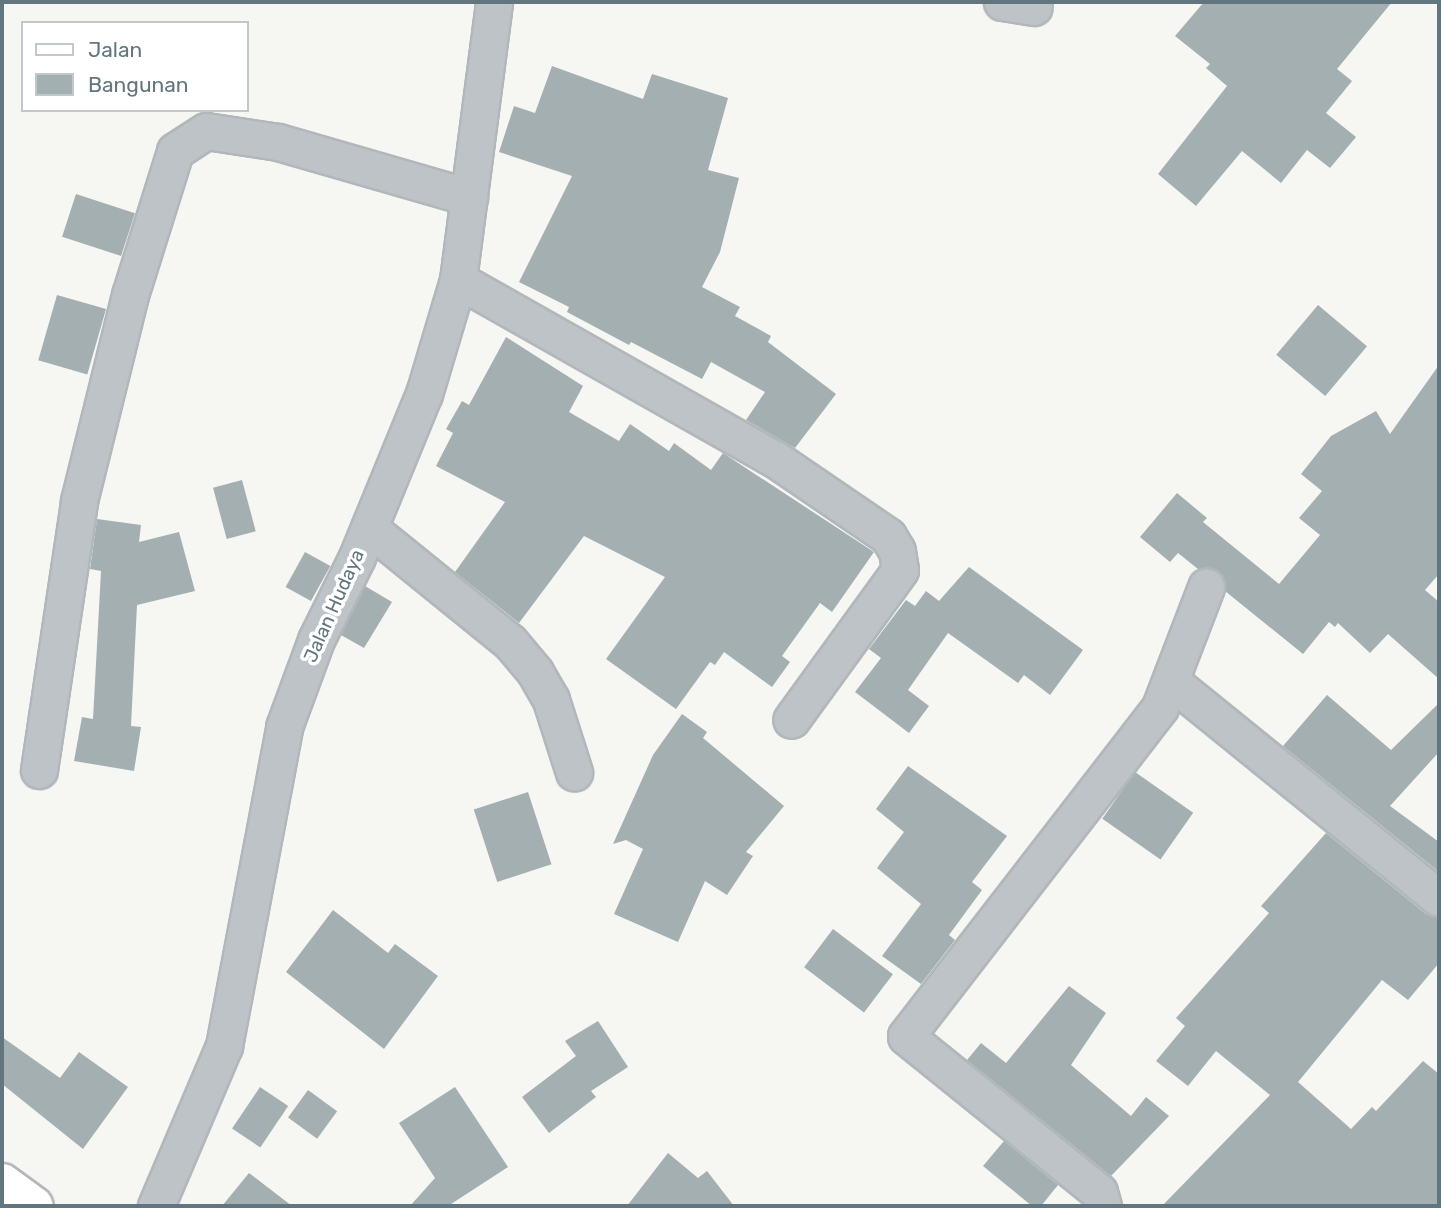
<!DOCTYPE html>
<html>
<head>
<meta charset="utf-8">
<style>
  body { margin:0 }
  #map { position:relative; width:1441px; height:1208px; overflow:hidden; background:#f6f6f3; font-family:Rubik,sans-serif }
  div>[style] { position:absolute }
  [style*='--x'] { left:calc(var(--x)*1px); top:calc(var(--y)*1px); width:calc(var(--w)*1px); rotate:calc(var(--a)*1deg) }
  .building>* { inset:0; background:#a4afb2; transform-origin:0 0 }
  .roads { filter:drop-shadow(2px 0 #b1b7ba) drop-shadow(-2px 0 #b1b7ba) drop-shadow(0 2px #b1b7ba) drop-shadow(0 -2px #b1b7ba) }
  .minor>* { height:35px; margin:-17.5px; padding:0 17.5px; transform-origin:17.5px; border-radius:17.5px; background:#bdc3c6 }
  .major>* { height:38px; margin:-19px; padding:0 19px; transform-origin:19px; border-radius:19px; background:#fff }
  span { translate:-50% -50%; white-space:nowrap; text-align:center; line-height:1.15; -webkit-text-stroke:7px #fff; paint-order:stroke }
  .street-label { font-size:19px; color:#61767e }
  .frame { position:absolute; inset:0; border:4px solid #61767e; pointer-events:none }
  .legend { position:absolute; left:21px; top:21px; width:228px; height:91px; box-sizing:border-box; background:#fff; border:2px solid #c0c8cb; margin:0; padding:9px 12px; list-style:none; font-size:21px; color:#61767e }
  .legend li { display:flex; align-items:center; gap:14px; height:35px }
  .legend b { width:35px; border:2px solid #c0c8cb }
</style>
</head>
<body>
<div id="map">
  <div class="building">
    <div style="clip-path:polygon(1204px 2px,1392px 2px,1337px 69px,1352px 81px,1326px 113px,1356px 137px,1330px 168px,1307px 150px,1281px 183px,1242px 151px,1196px 206px,1158px 174px,1227px 86px,1206px 68px,1210px 64px,1175px 36px)"></div>
    <div style="clip-path:polygon(552px 66px,643px 99px,652px 74px,728px 98px,708px 170px,739px 178px,720px 252px,702px 287px,740px 307px,735px 316px,771px 336px,768px 342px,836px 394px,795px 448px,746px 420px,765px 392px,711px 362px,702px 379px,631px 342px,629px 345px,567px 312px,569px 307px,519px 282px,572px 176px,499px 152px,514px 106px,535px 113px)"></div>
    <div style="left:76px;top:194px;width:62px;height:45px;rotate:18deg"></div>
    <div style="left:57px;top:295px;width:51px;height:68px;rotate:16deg"></div>
    <div style="left:1318px;top:305px;width:64px;height:65px;rotate:40deg"></div>
    <div style="clip-path:polygon(506px 337px,583px 386px,569px 412px,619px 441px,630px 424px,669px 451px,674px 443px,711px 470px,723px 453px,874px 552px,832px 612px,820px 603px,782px 656px,790px 662px,772px 687px,724px 652px,715px 665px,710px 662px,676px 709px,606px 659px,665px 577px,584px 536px,519px 623px,455px 572px,505px 502px,436px 466px,453px 433px,446px 429px,462px 401px,469px 405px)"></div>
    <div style="clip-path:polygon(1439px 365px,1439px 574px,1425px 590px,1439px 602px,1439px 679px,1388px 634px,1370px 653px,1338px 623px,1335px 627px,1329px 622px,1303px 654px,1225px 591px,1222px 575px,1214px 569px,1198px 569px,1178px 553px,1170px 562px,1140px 537px,1177px 493px,1207px 518px,1203px 522px,1279px 584px,1320px 535px,1299px 518px,1322px 491px,1301px 474px,1331px 436px,1376px 411px,1390px 434px)"></div>
    <div style="left:242px;top:480px;width:53px;height:30px;rotate:75deg"></div>
    <div style="clip-path:polygon(97px 519px,141px 525px,139px 542px,179px 532px,195px 591px,137px 605px,131px 726px,141px 727px,134px 771px,74px 761px,82px 717px,93px 719px,101px 571px,90px 569px)"></div>
    <div style="left:305px;top:552px;width:29px;height:40px;rotate:29deg"></div>
    <div style="clip-path:polygon(969px 567px,1083px 650px,1050px 695px,1024px 675px,1018px 683px,948px 633px,908px 690px,929px 706px,909px 733px,855px 692px,881px 658px,869px 649px,906px 600px,915px 606px,926px 591px,939px 601px)"></div>
    <div style="clip-path:polygon(365px 586px,392px 602px,364px 648px,341px 635px)"></div>
    <div style="clip-path:polygon(1327px 695px,1391px 750px,1439px 703px,1439px 752px,1390px 806px,1439px 842px,1439px 872px,1283px 746px)"></div>
    <div style="clip-path:polygon(682px 714px,707px 732px,703px 738px,784px 806px,746px 852px,753px 856px,727px 895px,705px 881px,678px 942px,614px 914px,643px 849px,626px 840px,613px 844px,653px 755px)"></div>
    <div style="clip-path:polygon(908px 766px,1007px 836px,972px 882px,982px 890px,949px 935px,955px 940px,921px 984px,882px 956px,921px 904px,877px 868px,904px 832px,876px 809px)"></div>
    <div style="left:1135px;top:772px;width:71px;height:57px;rotate:35deg"></div>
    <div style="left:528px;top:792px;width:76px;height:57px;rotate:72deg"></div>
    <div style="clip-path:polygon(1326px 833px,1426px 914px,1439px 918px,1439px 963px,1408px 1000px,1382px 980px,1298px 1082px,1351px 1129px,1372px 1107px,1376px 1111px,1423px 1061px,1439px 1074px,1439px 1206px,1162px 1206px,1270px 1095px,1216px 1051px,1188px 1086px,1156px 1061px,1185px 1026px,1176px 1018px,1269px 913px,1261px 906px)"></div>
    <div style="clip-path:polygon(333px 910px,388px 953px,395px 944px,438px 976px,384px 1049px,286px 972px)"></div>
    <div style="left:833px;top:929px;width:75px;height:48px;rotate:37deg"></div>
    <div style="clip-path:polygon(1069px 986px,1106px 1013px,1071px 1065px,1131px 1116px,1146px 1097px,1169px 1116px,1111px 1176px,967px 1060px,981px 1043px,1006px 1063px)"></div>
    <div style="clip-path:polygon(598px 1021px,628px 1067px,591px 1091px,596px 1097px,549px 1133px,522px 1097px,576px 1056px,565px 1041px)"></div>
    <div style="clip-path:polygon(2px 1037px,60px 1078px,79px 1052px,128px 1087px,83px 1149px,2px 1084px)"></div>
    <div style="left:260px;top:1087px;width:34px;height:50px;rotate:34deg"></div>
    <div style="clip-path:polygon(455px 1087px,508px 1167px,448px 1206px,410px 1206px,435px 1178px,399px 1123px)"></div>
    <div style="left:308px;top:1090px;width:36px;height:34px;rotate:36deg"></div>
    <div style="clip-path:polygon(1004px 1141px,1058px 1185px,1041px 1206px,1032px 1206px,983px 1166px)"></div>
    <div style="clip-path:polygon(668px 1153px,698px 1178px,707px 1171px,734px 1206px,627px 1206px)"></div>
    <div style="clip-path:polygon(249px 1173px,292px 1206px,222px 1206px)"></div>
  </div>
  <div class="roads">
    <div class="minor">
      <div style="--x:1002;--y:2;--w:32;--a:9"></div>
      <div style="--x:458;--y:280;--w:364;--a:29.5"></div>
      <div style="--x:775;--y:459;--w:137;--a:34.3"></div>
      <div style="--x:888;--y:536;--w:17;--a:59"></div>
      <div style="--x:897;--y:551;--w:19;--a:81"></div>
      <div style="--x:900;--y:570;--w:185;--a:126"></div>
      <div style="--x:369;--y:528;--w:181;--a:39"></div>
      <div style="--x:510;--y:642;--w:39;--a:50"></div>
      <div style="--x:535;--y:672;--w:32;--a:60"></div>
      <div style="--x:551;--y:700;--w:76;--a:72.3"></div>
      <div style="--x:1172;--y:682;--w:343;--a:39"></div>
      <div style="--x:39;--y:770;--w:272;--a:-81.5"></div>
      <div style="--x:79;--y:501;--w:212;--a:-76.1"></div>
      <div style="--x:130;--y:295;--w:151;--a:-72.6"></div>
      <div style="--x:175;--y:151;--w:37;--a:-33"></div>
      <div style="--x:206;--y:131;--w:73;--a:8.7"></div>
      <div style="--x:278;--y:142;--w:199;--a:16.1"></div>
      <div style="--x:156;--y:1206;--w:174;--a:-67"></div>
      <div style="--x:224;--y:1046;--w:325;--a:-79.3"></div>
      <div style="--x:284;--y:727;--w:93;--a:-69.8"></div>
      <div style="--x:316;--y:640;--w:93;--a:-63.7"></div>
      <div style="--x:357;--y:557;--w:176;--a:-67.7"></div>
      <div style="--x:424;--y:394;--w:119;--a:-73.4"></div>
      <div style="--x:458;--y:280;--w:280;--a:-82.6"></div>
      <div style="--x:1103;--y:1206;--w:15;--a:-106"></div>
      <div style="--x:1099;--y:1192;--w:248;--a:-141.1"></div>
      <div style="--x:906;--y:1036;--w:416;--a:-52.3"></div>
      <div style="--x:1160;--y:707;--w:129;--a:-69"></div>
    </div>
    <div class="major">
      <div style="--x:2;--y:1183;--w:39;--a:36"></div>
    </div>
  </div>
  <div class="street-label">
    <span style="left:334px;top:606px;rotate:-66deg">Jalan Hudaya</span>
  </div>
  <div class="frame"></div>
  <ul class="legend">
  <li><b style="height:9px;background:#fff"></b>Jalan</li>
  <li><b style="height:19px;background:#a4afb2"></b>Bangunan</li>
  </ul>
</div>
</body>
</html>
